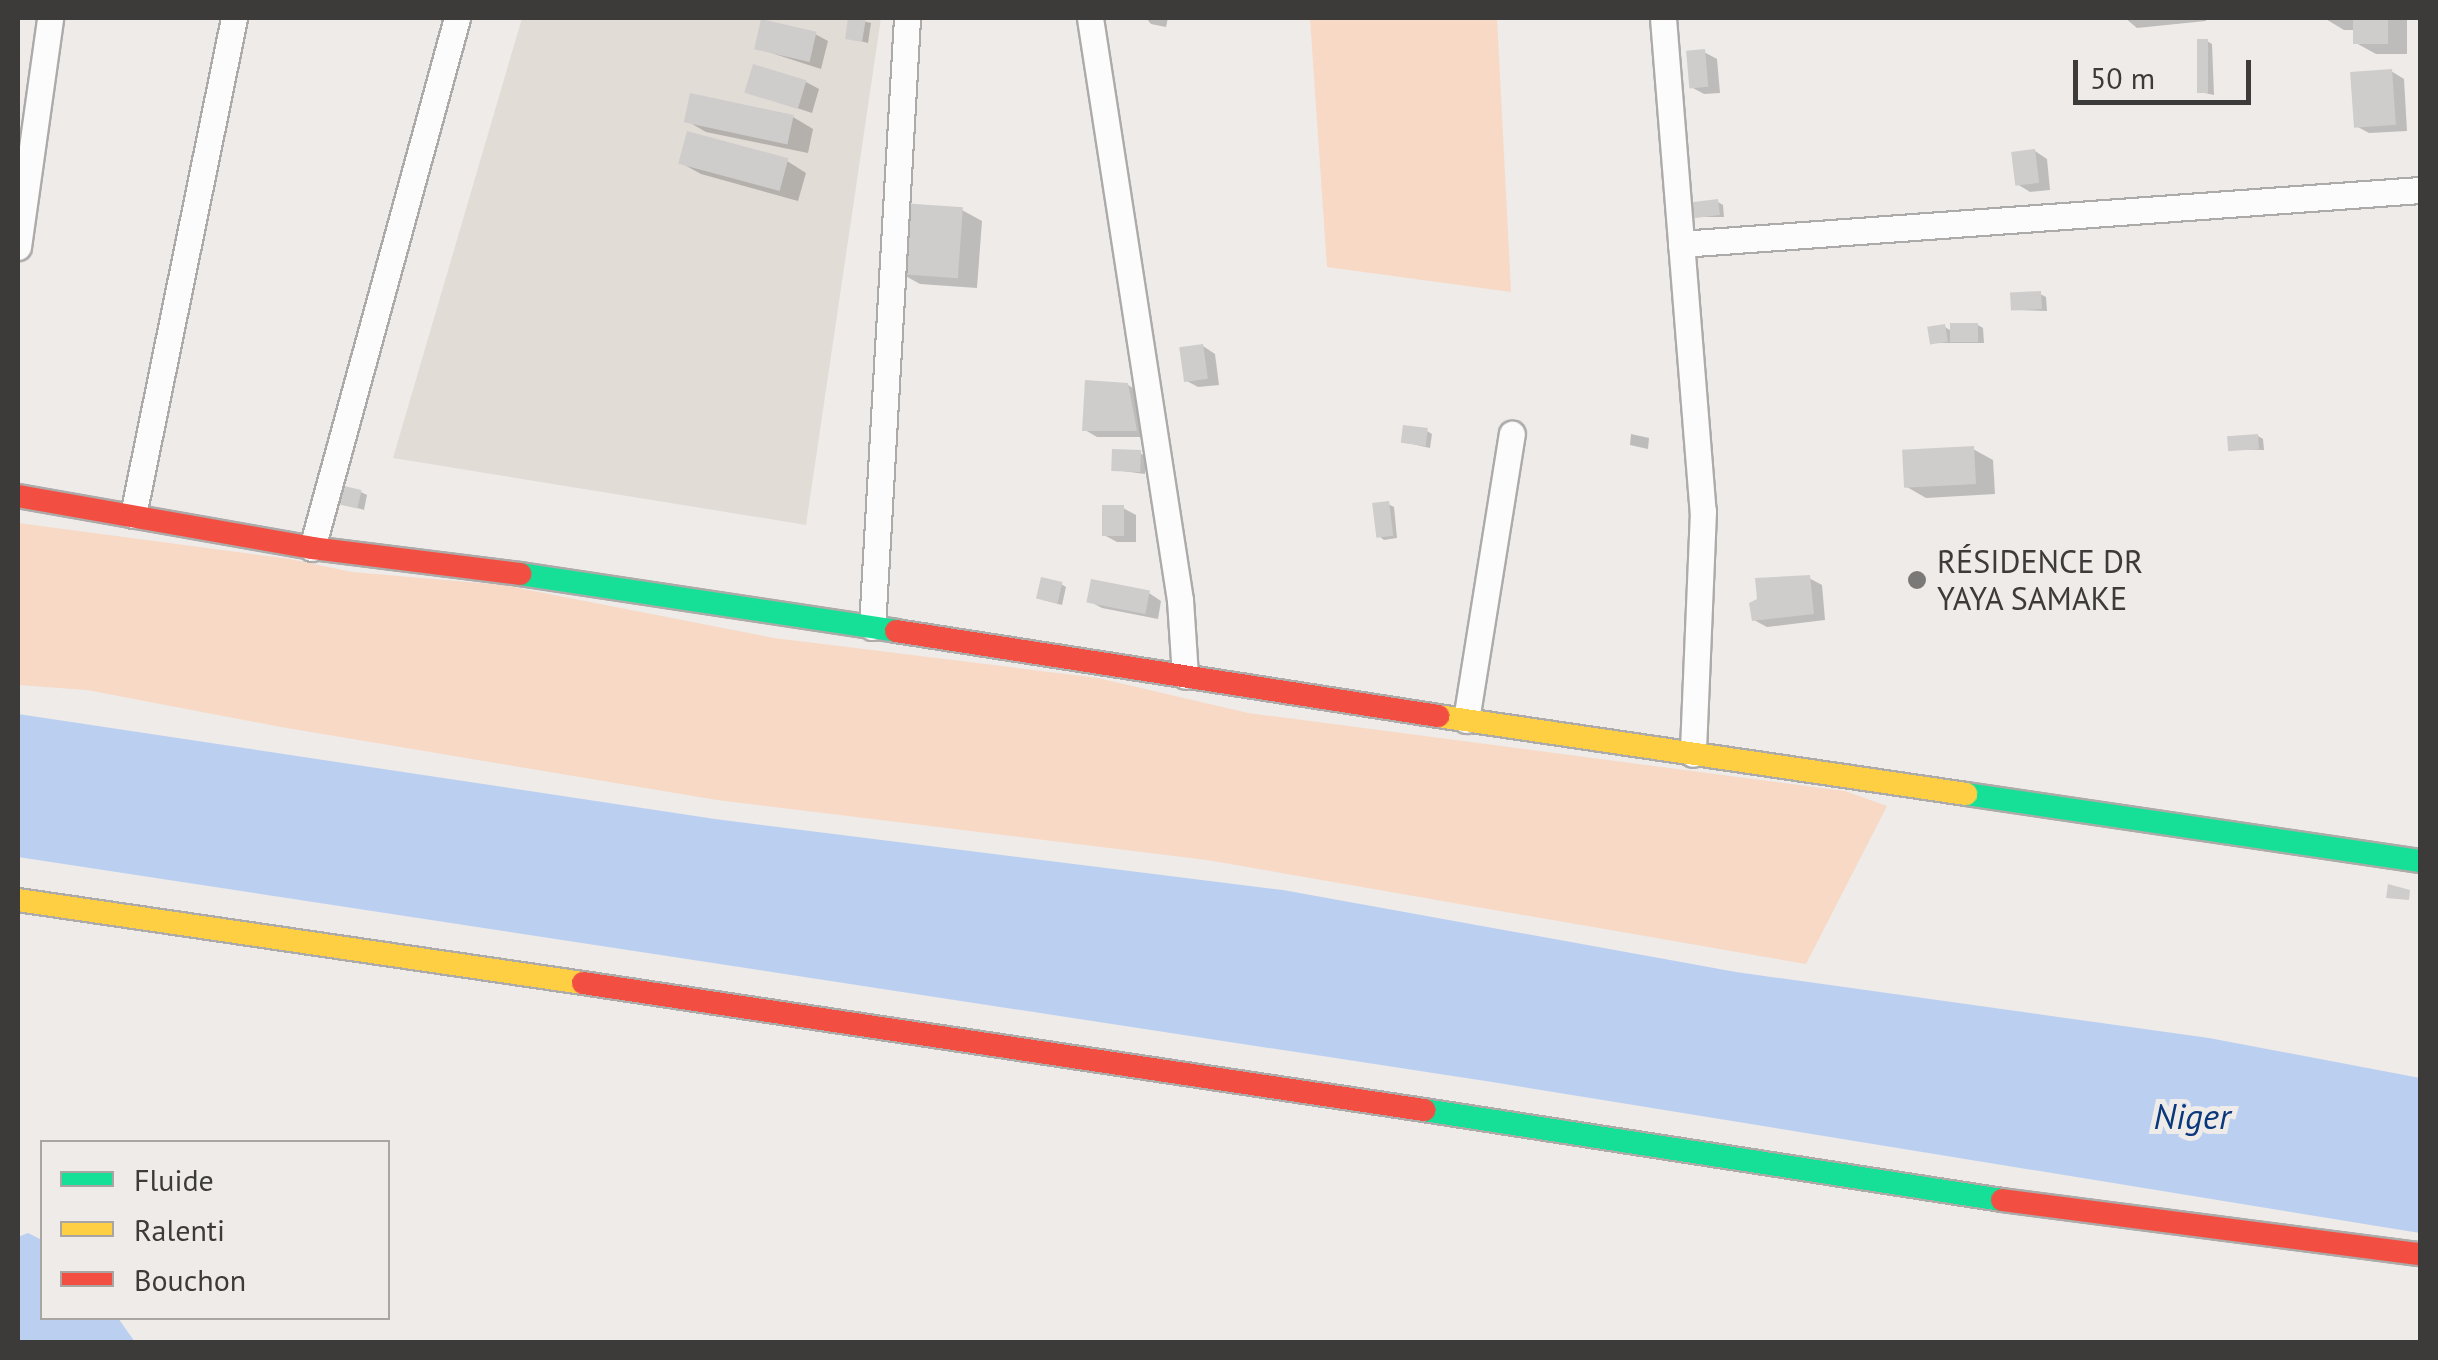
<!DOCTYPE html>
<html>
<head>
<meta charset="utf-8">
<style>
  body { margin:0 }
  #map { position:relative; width:2438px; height:1360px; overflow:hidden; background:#eeebe9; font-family:"PT Sans",sans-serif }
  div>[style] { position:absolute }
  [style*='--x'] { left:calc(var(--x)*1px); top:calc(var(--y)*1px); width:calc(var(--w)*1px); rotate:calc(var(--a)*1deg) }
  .built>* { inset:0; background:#e2dcd7 }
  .green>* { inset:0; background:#f7d9c5 }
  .water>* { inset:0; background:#bbd0f1 }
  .shadow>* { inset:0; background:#0003 }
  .building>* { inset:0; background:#cfcdcc; transform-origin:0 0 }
  .roads { filter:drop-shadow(2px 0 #adabaa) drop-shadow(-2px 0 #adabaa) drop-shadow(0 2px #adabaa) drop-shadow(0 -2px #adabaa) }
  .street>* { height:25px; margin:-12.5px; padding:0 12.5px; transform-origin:12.5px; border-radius:12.5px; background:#fcfcfc }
  .fast>* { height:22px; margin:-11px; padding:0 11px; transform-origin:11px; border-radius:11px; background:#16e098 }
  .slow>* { height:22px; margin:-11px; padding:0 11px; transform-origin:11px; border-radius:11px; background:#ffcf43 }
  .jam>* { height:22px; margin:-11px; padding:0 11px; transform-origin:11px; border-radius:11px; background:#f24e42 }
  .dots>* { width:28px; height:28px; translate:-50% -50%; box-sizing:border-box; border:5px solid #efebe8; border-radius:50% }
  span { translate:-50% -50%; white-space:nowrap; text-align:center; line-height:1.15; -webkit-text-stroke:10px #efebe8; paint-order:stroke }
  .poi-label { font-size:32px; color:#3d3b3a }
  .left { translate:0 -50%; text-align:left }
  .water-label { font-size:35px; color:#0a387c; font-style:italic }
  .frame { position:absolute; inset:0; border:20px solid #3d3b3a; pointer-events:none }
  .legend { position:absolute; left:40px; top:1140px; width:350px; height:180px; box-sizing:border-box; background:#efebe8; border:2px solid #a8a5a2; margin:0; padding:12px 18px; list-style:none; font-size:30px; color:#3d3b3a }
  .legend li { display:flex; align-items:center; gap:20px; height:50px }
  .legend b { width:50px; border:2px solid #a8a5a2 }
  .scale { position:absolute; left:2073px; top:60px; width:178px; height:45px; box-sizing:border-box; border:5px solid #3d3b3a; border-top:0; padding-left:12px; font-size:30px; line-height:35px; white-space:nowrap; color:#3d3b3a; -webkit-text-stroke:8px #efebe8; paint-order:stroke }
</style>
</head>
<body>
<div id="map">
  <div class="built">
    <div style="clip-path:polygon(522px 18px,881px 18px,806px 525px,393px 458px)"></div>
  </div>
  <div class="green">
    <div style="clip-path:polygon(1310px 18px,1497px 18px,1511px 292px,1327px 267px)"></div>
    <div style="clip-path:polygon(18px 523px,290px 559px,352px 572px,503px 585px,774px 638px,1098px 678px,1248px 713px,1845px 791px,1887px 806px,1806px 964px,1207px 860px,717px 800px,281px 727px,87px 690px,18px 685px)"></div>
  </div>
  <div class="water">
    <div style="clip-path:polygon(18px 714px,715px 819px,1283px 890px,1736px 972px,2209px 1038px,2420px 1078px,2420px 1233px,1492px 1082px,18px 857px)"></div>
    <div style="clip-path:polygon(28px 1233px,42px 1240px,42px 1318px,118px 1318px,135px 1342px,18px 1342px,18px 1237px)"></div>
  </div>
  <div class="shadow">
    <div style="clip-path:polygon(851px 18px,871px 23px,868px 43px,848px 38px)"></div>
    <div style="clip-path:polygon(1146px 18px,1168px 18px,1166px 27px,1151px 24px)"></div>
    <div style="clip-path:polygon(2125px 18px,2206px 18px,2206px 21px,2137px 28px)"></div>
    <div style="clip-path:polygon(2324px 18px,2407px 18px,2407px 54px,2376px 54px,2356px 43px,2356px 30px,2344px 30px)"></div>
    <div style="clip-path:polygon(815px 34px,828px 41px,821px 69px,759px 49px)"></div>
    <div style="clip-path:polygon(2207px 41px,2212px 44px,2214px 95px,2200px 92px)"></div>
    <div style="clip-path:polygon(1704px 52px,1717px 59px,1720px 93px,1704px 94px,1691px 87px)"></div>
    <div style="clip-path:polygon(2391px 71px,2404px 79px,2407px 131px,2369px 133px,2356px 126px)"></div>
    <div style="clip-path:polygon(806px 82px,819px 89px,812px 113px,748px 92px)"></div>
    <div style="clip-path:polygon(793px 117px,813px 129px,808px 153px,706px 132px,687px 121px)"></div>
    <div style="clip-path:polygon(2035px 151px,2047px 159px,2050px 190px,2030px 192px,2017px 184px)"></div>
    <div style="clip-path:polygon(787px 161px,806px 173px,798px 201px,701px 174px,681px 163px)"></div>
    <div style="clip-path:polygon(1718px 202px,1723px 205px,1724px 217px,1689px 217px)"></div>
    <div style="clip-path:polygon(962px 210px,982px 221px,977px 288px,920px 284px,900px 273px)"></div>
    <div style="clip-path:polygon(2040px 294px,2046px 297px,2047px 311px,2014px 310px)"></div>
    <div style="clip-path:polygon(1978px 325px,1983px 328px,1984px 343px,1931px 343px,1945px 327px,1953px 332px)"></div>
    <div style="clip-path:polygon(1203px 346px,1215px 354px,1219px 385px,1198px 387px,1185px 380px)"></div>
    <div style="clip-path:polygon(1128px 385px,1141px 393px,1148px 437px,1097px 437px,1085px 430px)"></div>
    <div style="clip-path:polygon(1427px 431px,1432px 434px,1430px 448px,1403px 442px)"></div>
    <div style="clip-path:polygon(1631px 434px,1649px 438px,1648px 449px,1630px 445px)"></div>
    <div style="clip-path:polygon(2258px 436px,2263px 439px,2264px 450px,2230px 449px)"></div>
    <div style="clip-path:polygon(1973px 449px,1993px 460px,1995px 494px,1926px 498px,1907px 487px)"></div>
    <div style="clip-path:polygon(1140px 453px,1145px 456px,1145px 474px,1115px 470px)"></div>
    <div style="clip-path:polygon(361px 492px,367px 495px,364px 510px,344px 504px)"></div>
    <div style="clip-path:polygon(1388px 504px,1394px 507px,1397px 538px,1384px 540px,1379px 536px)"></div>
    <div style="clip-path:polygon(1123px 508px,1136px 515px,1136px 542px,1117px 542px,1104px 535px)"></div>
    <div style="clip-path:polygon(1809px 578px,1822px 585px,1825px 620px,1767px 627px,1754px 620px)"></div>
    <div style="clip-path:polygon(1061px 584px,1066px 587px,1062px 605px,1043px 600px)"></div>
    <div style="clip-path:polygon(1149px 593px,1161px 601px,1158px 619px,1102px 608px,1089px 601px)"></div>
  </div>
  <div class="building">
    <div style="clip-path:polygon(848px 18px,866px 18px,862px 42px,845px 39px)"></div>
    <div style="left:2353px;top:18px;width:35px;height:26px"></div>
    <div style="left:761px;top:19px;width:57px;height:31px;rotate:13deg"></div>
    <div style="left:2197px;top:39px;width:11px;height:54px"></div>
    <div style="left:1705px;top:49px;width:38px;height:19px;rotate:85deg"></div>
    <div style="left:753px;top:64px;width:56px;height:30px;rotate:17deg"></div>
    <div style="left:2392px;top:69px;width:56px;height:42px;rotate:86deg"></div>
    <div style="left:690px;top:93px;width:106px;height:30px;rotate:12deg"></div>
    <div style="left:687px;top:131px;width:105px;height:34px;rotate:15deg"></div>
    <div style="left:2035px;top:149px;width:34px;height:24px;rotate:83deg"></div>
    <div style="left:1718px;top:199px;width:16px;height:33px;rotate:83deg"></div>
    <div style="left:901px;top:203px;width:62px;height:71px;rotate:4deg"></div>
    <div style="left:2041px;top:291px;width:18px;height:31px;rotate:87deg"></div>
    <div style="left:1950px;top:323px;width:28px;height:19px"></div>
    <div style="left:1945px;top:324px;width:18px;height:18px;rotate:81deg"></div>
    <div style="left:1203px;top:344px;width:35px;height:24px;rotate:82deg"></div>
    <div style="clip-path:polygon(1085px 380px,1128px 383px,1137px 431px,1082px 431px)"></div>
    <div style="left:1403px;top:425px;width:25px;height:18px;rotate:7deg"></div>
    <div style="left:2258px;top:434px;width:15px;height:31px;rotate:86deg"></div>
    <div style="left:1974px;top:446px;width:38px;height:72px;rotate:87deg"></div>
    <div style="left:1112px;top:449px;width:29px;height:22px;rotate:2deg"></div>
    <div style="left:344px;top:486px;width:18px;height:19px;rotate:13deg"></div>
    <div style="left:1389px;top:501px;width:35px;height:17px;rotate:83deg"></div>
    <div style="left:1102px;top:505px;width:22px;height:31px"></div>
    <div style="clip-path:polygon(1810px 575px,1814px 614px,1752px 621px,1749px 603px,1757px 599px,1755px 578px)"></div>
    <div style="left:1041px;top:577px;width:22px;height:22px;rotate:13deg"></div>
    <div style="left:1091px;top:579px;width:60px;height:24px;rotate:11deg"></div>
    <div style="clip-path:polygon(2388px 884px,2410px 890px,2409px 900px,2386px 898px)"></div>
  </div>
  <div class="roads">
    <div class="street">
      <div style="--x:1090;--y:18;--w:589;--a:81.21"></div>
      <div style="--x:1180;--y:600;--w:76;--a:86.2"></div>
      <div style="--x:1663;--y:18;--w:495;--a:85.4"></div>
      <div style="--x:1703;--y:511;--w:243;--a:92.4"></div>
      <div style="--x:1681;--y:244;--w:741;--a:-4.18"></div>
      <div style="--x:18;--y:247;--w:231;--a:-82"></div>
      <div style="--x:133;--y:515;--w:507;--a:-78.51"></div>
      <div style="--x:312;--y:548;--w:549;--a:-74.7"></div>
      <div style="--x:872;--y:627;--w:610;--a:-86.71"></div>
      <div style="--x:1466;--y:720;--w:290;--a:-80.9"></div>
    </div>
    <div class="fast">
      <div style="--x:520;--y:574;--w:380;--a:8.6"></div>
      <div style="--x:1966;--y:794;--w:459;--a:8.4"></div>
      <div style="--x:1424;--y:1110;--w:585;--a:8.85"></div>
    </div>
    <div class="slow">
      <div style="--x:1438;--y:716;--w:534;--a:8.4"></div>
      <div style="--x:18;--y:900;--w:571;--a:8.36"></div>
    </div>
    <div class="jam">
      <div style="--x:18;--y:496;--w:299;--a:10"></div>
      <div style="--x:312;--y:548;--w:210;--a:7.1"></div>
      <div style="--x:896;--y:631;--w:549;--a:8.91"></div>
      <div style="--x:583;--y:983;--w:851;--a:8.59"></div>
      <div style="--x:2002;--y:1200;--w:421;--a:7.4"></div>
    </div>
  </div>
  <div class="dots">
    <div style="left:1917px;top:580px;background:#7b7977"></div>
  </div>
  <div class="poi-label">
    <span class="left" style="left:1937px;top:580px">RÉSIDENCE DR<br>YAYA SAMAKE</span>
  </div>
  <div class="water-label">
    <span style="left:2192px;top:1116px">Niger</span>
  </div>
  <div class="frame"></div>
  <ul class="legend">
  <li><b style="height:12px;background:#16e098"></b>Fluide</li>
  <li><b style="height:12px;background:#ffcf43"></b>Ralenti</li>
  <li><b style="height:12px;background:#f24e42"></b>Bouchon</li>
  </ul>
  <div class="scale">50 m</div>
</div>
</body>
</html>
